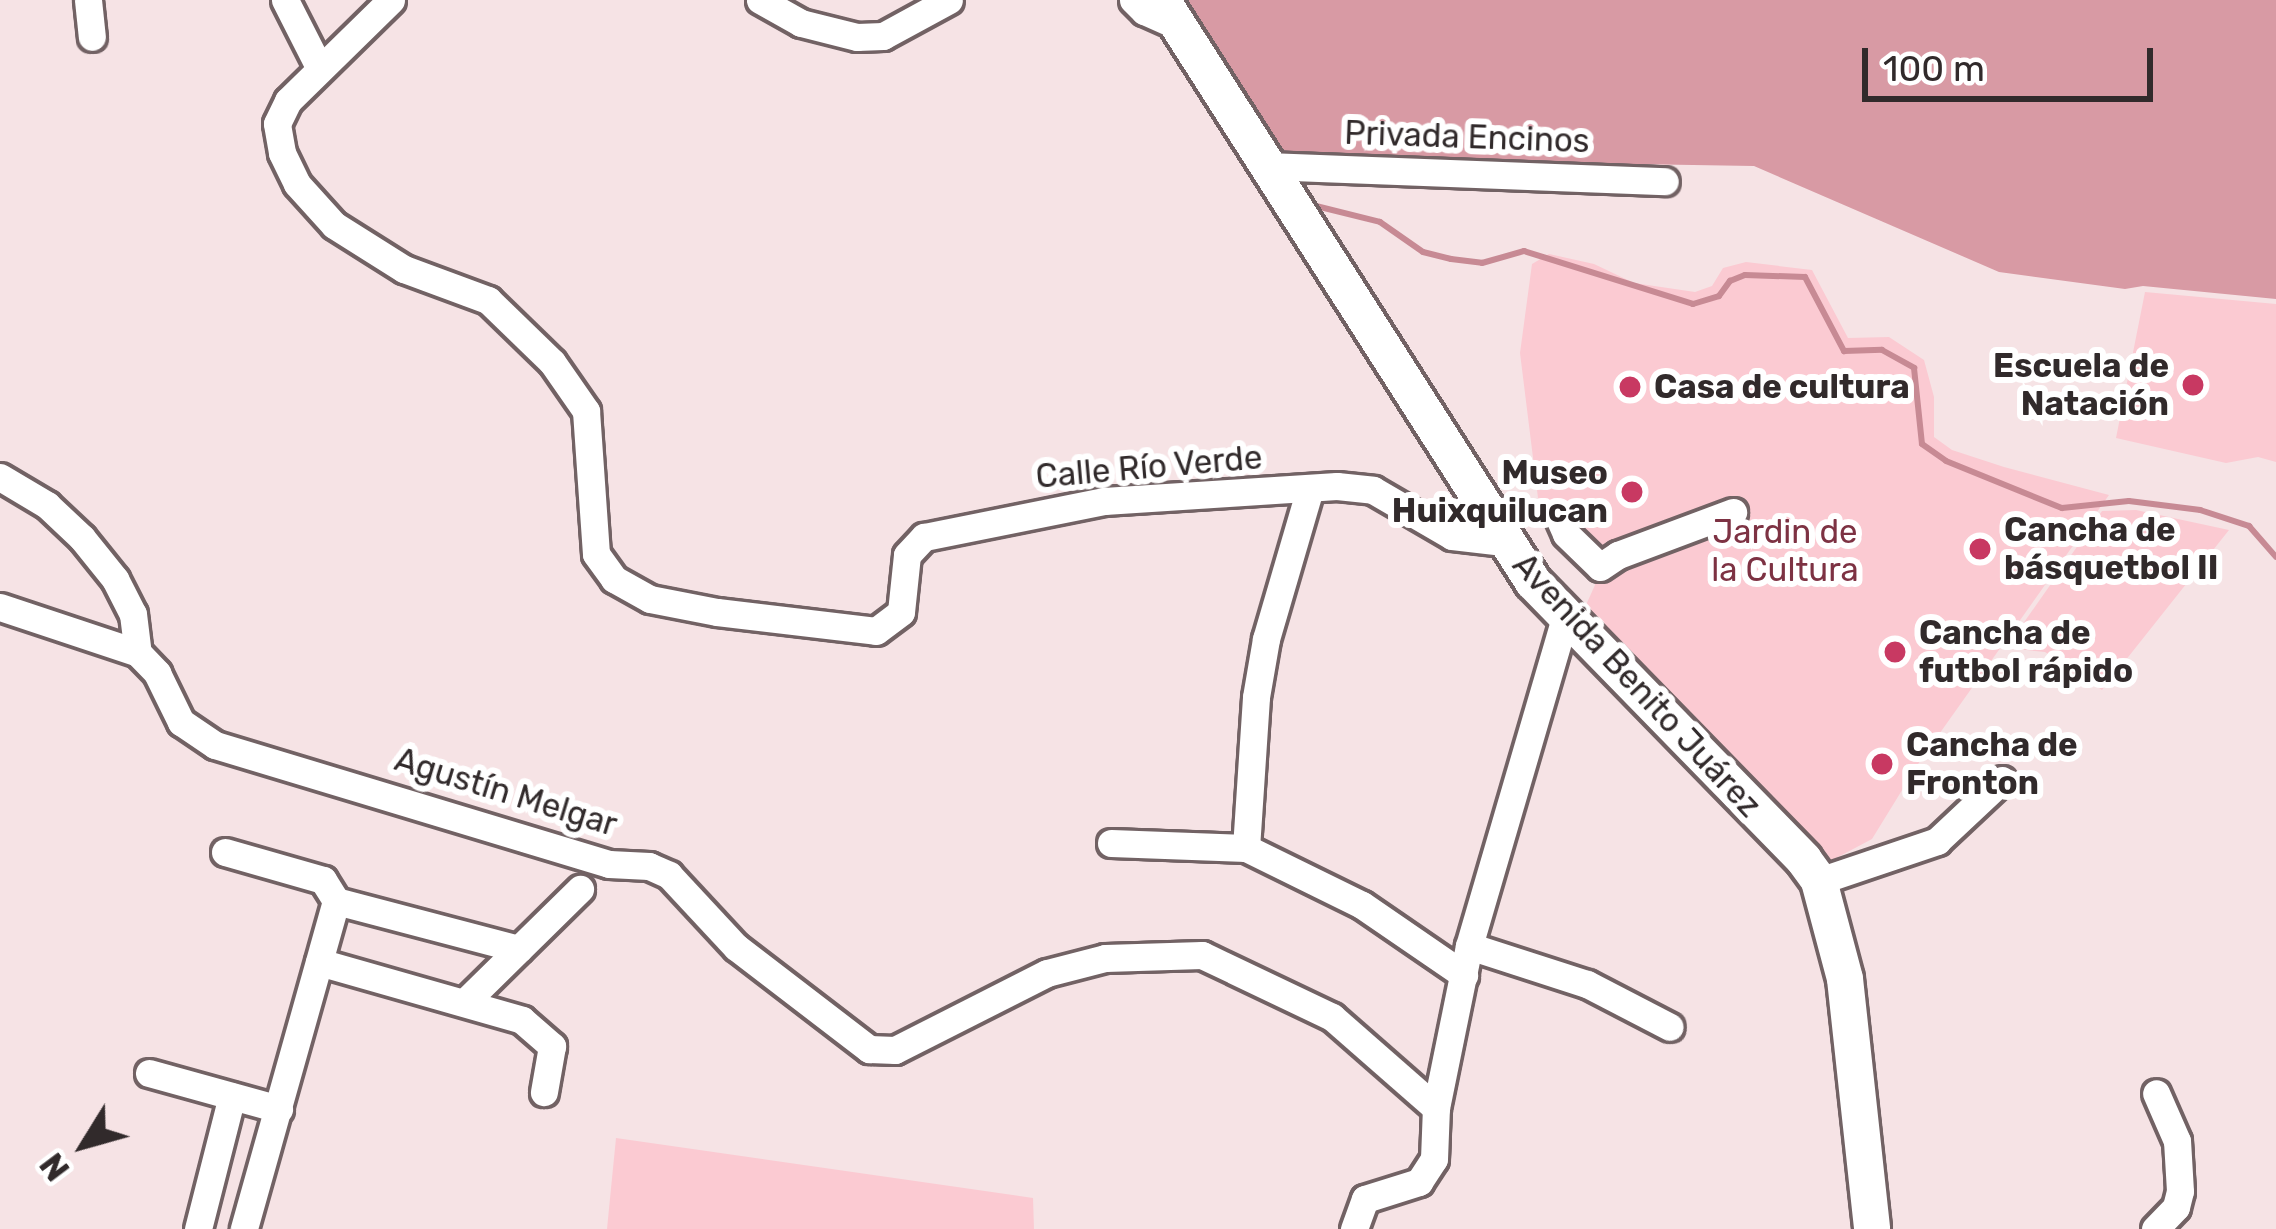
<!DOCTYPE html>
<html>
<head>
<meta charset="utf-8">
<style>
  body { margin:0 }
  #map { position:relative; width:2276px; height:1229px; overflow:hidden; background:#f6e3e5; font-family:Rubik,sans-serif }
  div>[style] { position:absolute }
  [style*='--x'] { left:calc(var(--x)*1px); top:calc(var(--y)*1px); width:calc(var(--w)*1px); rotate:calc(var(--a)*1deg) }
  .green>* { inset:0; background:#fbcad2 }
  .forest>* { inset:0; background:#d89aa4 }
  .stream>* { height:6px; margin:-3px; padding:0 3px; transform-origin:3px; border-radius:3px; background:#c78a94 }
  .roads { filter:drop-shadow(3px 0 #726264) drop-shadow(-3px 0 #726264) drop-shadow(0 3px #726264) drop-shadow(0 -3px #726264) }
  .minor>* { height:27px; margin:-13.5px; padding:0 13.5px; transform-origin:13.5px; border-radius:13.5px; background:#fff }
  .major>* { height:36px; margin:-18px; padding:0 18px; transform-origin:18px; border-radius:18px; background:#fff }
  .dots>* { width:33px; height:33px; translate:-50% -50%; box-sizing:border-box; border:6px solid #fff; border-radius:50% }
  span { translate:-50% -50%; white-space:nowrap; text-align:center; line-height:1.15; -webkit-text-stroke:12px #fff; paint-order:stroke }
  .street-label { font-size:33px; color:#312a2b }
  .poi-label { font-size:33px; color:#312a2b; font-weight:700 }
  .right { translate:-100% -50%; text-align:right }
  .left { translate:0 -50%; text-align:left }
  .park-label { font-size:33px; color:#7d3243 }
  .north { position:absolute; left:24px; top:1085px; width:120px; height:120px; -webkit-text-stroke:9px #fff; paint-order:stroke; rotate:233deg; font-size:33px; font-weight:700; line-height:48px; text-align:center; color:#312a2b }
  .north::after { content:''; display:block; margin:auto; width:42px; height:54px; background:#312a2b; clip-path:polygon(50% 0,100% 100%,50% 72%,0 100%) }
  .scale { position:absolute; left:1862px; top:48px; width:291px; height:54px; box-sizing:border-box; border:6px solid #312a2b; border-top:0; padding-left:15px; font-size:36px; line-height:42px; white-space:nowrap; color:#312a2b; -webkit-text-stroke:9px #fff; paint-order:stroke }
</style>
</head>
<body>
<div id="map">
  <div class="green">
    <div style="clip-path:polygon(1549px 254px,1594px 264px,1634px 283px,1695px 292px,1712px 286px,1723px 268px,1746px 262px,1812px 270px,1848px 338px,1889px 337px,1924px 360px,1934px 397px,1934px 437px,1952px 450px,2004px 467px,2109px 495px,1920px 761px,1872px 839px,1823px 865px,1581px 616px,1595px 585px,1592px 566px,1541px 522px,1520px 353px,1532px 264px)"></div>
    <div style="clip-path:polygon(2145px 292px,2276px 304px,2276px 462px,2258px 457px,2226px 463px,2116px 438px)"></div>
    <div style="clip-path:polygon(2136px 510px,2229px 530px,2102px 690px,2045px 652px,2006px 648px,2102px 511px)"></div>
    <div style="clip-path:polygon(616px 1138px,1033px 1198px,1034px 1229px,607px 1229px)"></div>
  </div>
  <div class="forest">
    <div style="clip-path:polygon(1172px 0,2276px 0,2276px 299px,2143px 286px,2125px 289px,1999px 272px,1754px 166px,1259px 158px)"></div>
  </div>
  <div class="stream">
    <div style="--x:1312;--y:205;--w:70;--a:14"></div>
    <div style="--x:1380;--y:222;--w:52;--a:34.9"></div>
    <div style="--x:1423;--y:252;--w:29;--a:14"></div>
    <div style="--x:1451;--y:259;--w:31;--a:7"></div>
    <div style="--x:1482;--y:263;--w:44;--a:-15.9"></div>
    <div style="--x:1524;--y:251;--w:177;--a:17.4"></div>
    <div style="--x:1693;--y:304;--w:27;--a:-17"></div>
    <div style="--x:1719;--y:296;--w:19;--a:-54"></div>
    <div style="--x:1730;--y:281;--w:16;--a:-22"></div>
    <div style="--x:1745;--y:275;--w:60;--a:1.9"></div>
    <div style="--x:1805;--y:277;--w:84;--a:62.2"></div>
    <div style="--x:1844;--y:351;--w:38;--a:-2"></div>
    <div style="--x:1882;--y:350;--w:37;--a:29"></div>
    <div style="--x:1914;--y:368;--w:76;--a:84"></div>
    <div style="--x:1922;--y:444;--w:29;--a:35"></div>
    <div style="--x:1946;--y:461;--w:125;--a:22.1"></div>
    <div style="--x:2062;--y:508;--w:67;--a:-6"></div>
    <div style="--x:2129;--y:501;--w:72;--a:7.2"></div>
    <div style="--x:2200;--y:510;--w:52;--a:18.1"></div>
    <div style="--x:2249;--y:526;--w:41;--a:48.9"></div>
  </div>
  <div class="roads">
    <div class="minor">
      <div style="--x:88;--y:0;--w:37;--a:84"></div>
      <div style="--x:285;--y:0;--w:77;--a:63.1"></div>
      <div style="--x:391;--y:0;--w:144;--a:135.6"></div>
      <div style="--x:288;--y:101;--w:25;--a:116"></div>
      <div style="--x:277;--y:124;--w:29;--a:80"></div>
      <div style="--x:282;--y:153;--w:34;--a:64"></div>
      <div style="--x:297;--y:184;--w:55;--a:47.9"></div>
      <div style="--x:334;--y:225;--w:83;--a:32.2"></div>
      <div style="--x:404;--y:269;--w:90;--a:20.3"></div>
      <div style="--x:488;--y:300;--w:89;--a:44.1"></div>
      <div style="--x:552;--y:362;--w:60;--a:55.2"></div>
      <div style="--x:586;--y:411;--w:143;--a:86"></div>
      <div style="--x:596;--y:554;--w:31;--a:54"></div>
      <div style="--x:614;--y:579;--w:41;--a:29.1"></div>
      <div style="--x:650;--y:599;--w:68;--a:11"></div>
      <div style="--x:717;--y:612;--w:160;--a:6.8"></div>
      <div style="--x:876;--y:631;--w:31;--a:-37"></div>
      <div style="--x:901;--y:612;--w:57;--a:-84"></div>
      <div style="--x:907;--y:555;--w:25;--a:-47"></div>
      <div style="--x:924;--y:537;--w:184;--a:-11.3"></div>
      <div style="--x:1104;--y:501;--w:233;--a:-3.7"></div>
      <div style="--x:1337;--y:486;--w:36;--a:6"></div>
      <div style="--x:1373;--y:490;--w:91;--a:30.2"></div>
      <div style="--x:1452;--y:536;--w:52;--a:6.6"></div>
      <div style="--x:760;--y:0;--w:47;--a:29.3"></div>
      <div style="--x:801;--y:23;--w:58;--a:14"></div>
      <div style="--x:857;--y:37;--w:26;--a:-2"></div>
      <div style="--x:883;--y:36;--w:75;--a:-28.6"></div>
      <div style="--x:1133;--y:0;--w:16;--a:45"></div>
      <div style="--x:1144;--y:11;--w:35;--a:24"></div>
      <div style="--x:1267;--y:166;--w:398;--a:2.2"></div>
      <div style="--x:0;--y:477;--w:55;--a:30.8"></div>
      <div style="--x:47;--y:505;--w:48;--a:43.3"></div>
      <div style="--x:82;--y:538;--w:53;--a:51.2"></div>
      <div style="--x:115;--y:579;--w:39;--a:63"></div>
      <div style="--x:133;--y:614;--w:39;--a:83"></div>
      <div style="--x:1559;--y:518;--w:17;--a:66"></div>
      <div style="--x:1566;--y:534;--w:47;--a:44.1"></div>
      <div style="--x:1600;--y:567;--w:22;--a:-34"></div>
      <div style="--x:1618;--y:555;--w:123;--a:-20.5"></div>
      <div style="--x:0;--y:607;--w:145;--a:18.4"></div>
      <div style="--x:138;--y:653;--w:28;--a:46"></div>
      <div style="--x:157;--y:673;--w:55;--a:63.9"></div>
      <div style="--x:181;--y:722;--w:41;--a:34.1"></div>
      <div style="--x:215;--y:745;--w:412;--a:16.8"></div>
      <div style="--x:609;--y:864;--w:40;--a:2.9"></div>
      <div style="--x:649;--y:866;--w:22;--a:24"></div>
      <div style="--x:669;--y:875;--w:98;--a:47.1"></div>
      <div style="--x:736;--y:947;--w:168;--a:37.5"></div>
      <div style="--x:869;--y:1049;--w:26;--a:2"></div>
      <div style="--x:895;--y:1050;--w:170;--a:-26.9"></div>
      <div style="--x:1047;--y:973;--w:60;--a:-14.5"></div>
      <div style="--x:1105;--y:958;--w:97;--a:-1.8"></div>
      <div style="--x:1202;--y:955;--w:144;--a:25.5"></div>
      <div style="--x:1332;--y:1017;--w:138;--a:41.2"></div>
      <div style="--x:1111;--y:843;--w:135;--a:2.1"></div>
      <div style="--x:1246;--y:848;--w:129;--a:26.2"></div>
      <div style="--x:1362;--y:905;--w:124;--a:34.5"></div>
      <div style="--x:1246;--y:848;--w:151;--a:-86.2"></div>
      <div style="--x:1256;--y:697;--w:59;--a:-80.2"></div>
      <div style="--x:1266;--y:639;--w:156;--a:-73.7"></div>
      <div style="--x:225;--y:852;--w:102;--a:15.9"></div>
      <div style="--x:323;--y:880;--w:25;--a:58"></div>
      <div style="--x:336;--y:901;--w:341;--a:105.7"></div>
      <div style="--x:1819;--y:881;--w:125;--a:-18.7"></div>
      <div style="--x:1937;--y:841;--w:89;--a:-43.2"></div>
      <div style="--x:336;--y:901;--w:189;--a:14.7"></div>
      <div style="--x:1469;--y:946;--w:124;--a:17.9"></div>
      <div style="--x:1587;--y:984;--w:93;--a:27.4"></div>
      <div style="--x:319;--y:962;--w:211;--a:15.9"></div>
      <div style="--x:522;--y:1020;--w:40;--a:41"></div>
      <div style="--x:552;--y:1046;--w:47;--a:99.9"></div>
      <div style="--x:466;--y:1001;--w:160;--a:-44.5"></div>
      <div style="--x:149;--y:1073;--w:135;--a:15.5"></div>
      <div style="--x:198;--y:1229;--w:137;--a:-75.7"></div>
      <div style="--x:1354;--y:1229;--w:32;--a:-70"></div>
      <div style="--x:1365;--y:1199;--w:57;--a:-17.5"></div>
      <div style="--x:1419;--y:1182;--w:27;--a:-57"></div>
      <div style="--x:1434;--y:1159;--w:51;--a:-87.8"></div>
      <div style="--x:1436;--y:1108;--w:165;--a:-78.5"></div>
      <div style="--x:1469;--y:946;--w:342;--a:-73.7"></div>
      <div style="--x:2155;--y:1229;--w:30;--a:-46"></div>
      <div style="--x:2176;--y:1207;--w:16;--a:-76"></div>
      <div style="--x:2180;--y:1191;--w:50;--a:-93.4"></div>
      <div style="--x:2177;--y:1141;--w:52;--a:-113.6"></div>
    </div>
    <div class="major">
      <div style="--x:1162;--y:0;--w:690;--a:57.48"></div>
      <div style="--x:1533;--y:582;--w:388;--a:45.7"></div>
      <div style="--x:1804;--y:860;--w:26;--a:54"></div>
      <div style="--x:1819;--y:881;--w:101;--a:75.1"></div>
      <div style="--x:1845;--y:979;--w:251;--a:83.8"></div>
    </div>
  </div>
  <div class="dots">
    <div style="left:2193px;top:385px;background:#c83962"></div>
    <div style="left:1630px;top:387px;background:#c83962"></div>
    <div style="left:1632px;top:492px;background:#c83962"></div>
    <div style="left:1980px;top:549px;background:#c83962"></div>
    <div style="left:1895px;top:652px;background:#c83962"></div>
    <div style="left:1882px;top:764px;background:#c83962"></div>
  </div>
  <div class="street-label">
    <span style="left:1467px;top:137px;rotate:2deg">Privada Encinos</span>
    <span style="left:1149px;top:467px;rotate:-5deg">Calle Río Verde</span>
    <span style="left:1637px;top:685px;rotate:47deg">Avenida Benito Juárez</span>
    <span style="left:506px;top:792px;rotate:17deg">Agustín Melgar</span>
  </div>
  <div class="poi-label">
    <span class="right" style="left:2169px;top:385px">Escuela de<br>Natación</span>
    <span class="left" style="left:1654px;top:387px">Casa de cultura</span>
    <span class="right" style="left:1608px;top:492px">Museo<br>Huixquilucan</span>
    <span class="left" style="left:2004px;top:549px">Cancha de<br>básquetbol II</span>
    <span class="left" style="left:1919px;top:652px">Cancha de<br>futbol rápido</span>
    <span class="left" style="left:1906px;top:764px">Cancha de<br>Fronton</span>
  </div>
  <div class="park-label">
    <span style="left:1785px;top:551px">Jardin de<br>la Cultura</span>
  </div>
  <div class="north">N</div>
  <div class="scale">100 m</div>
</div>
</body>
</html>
